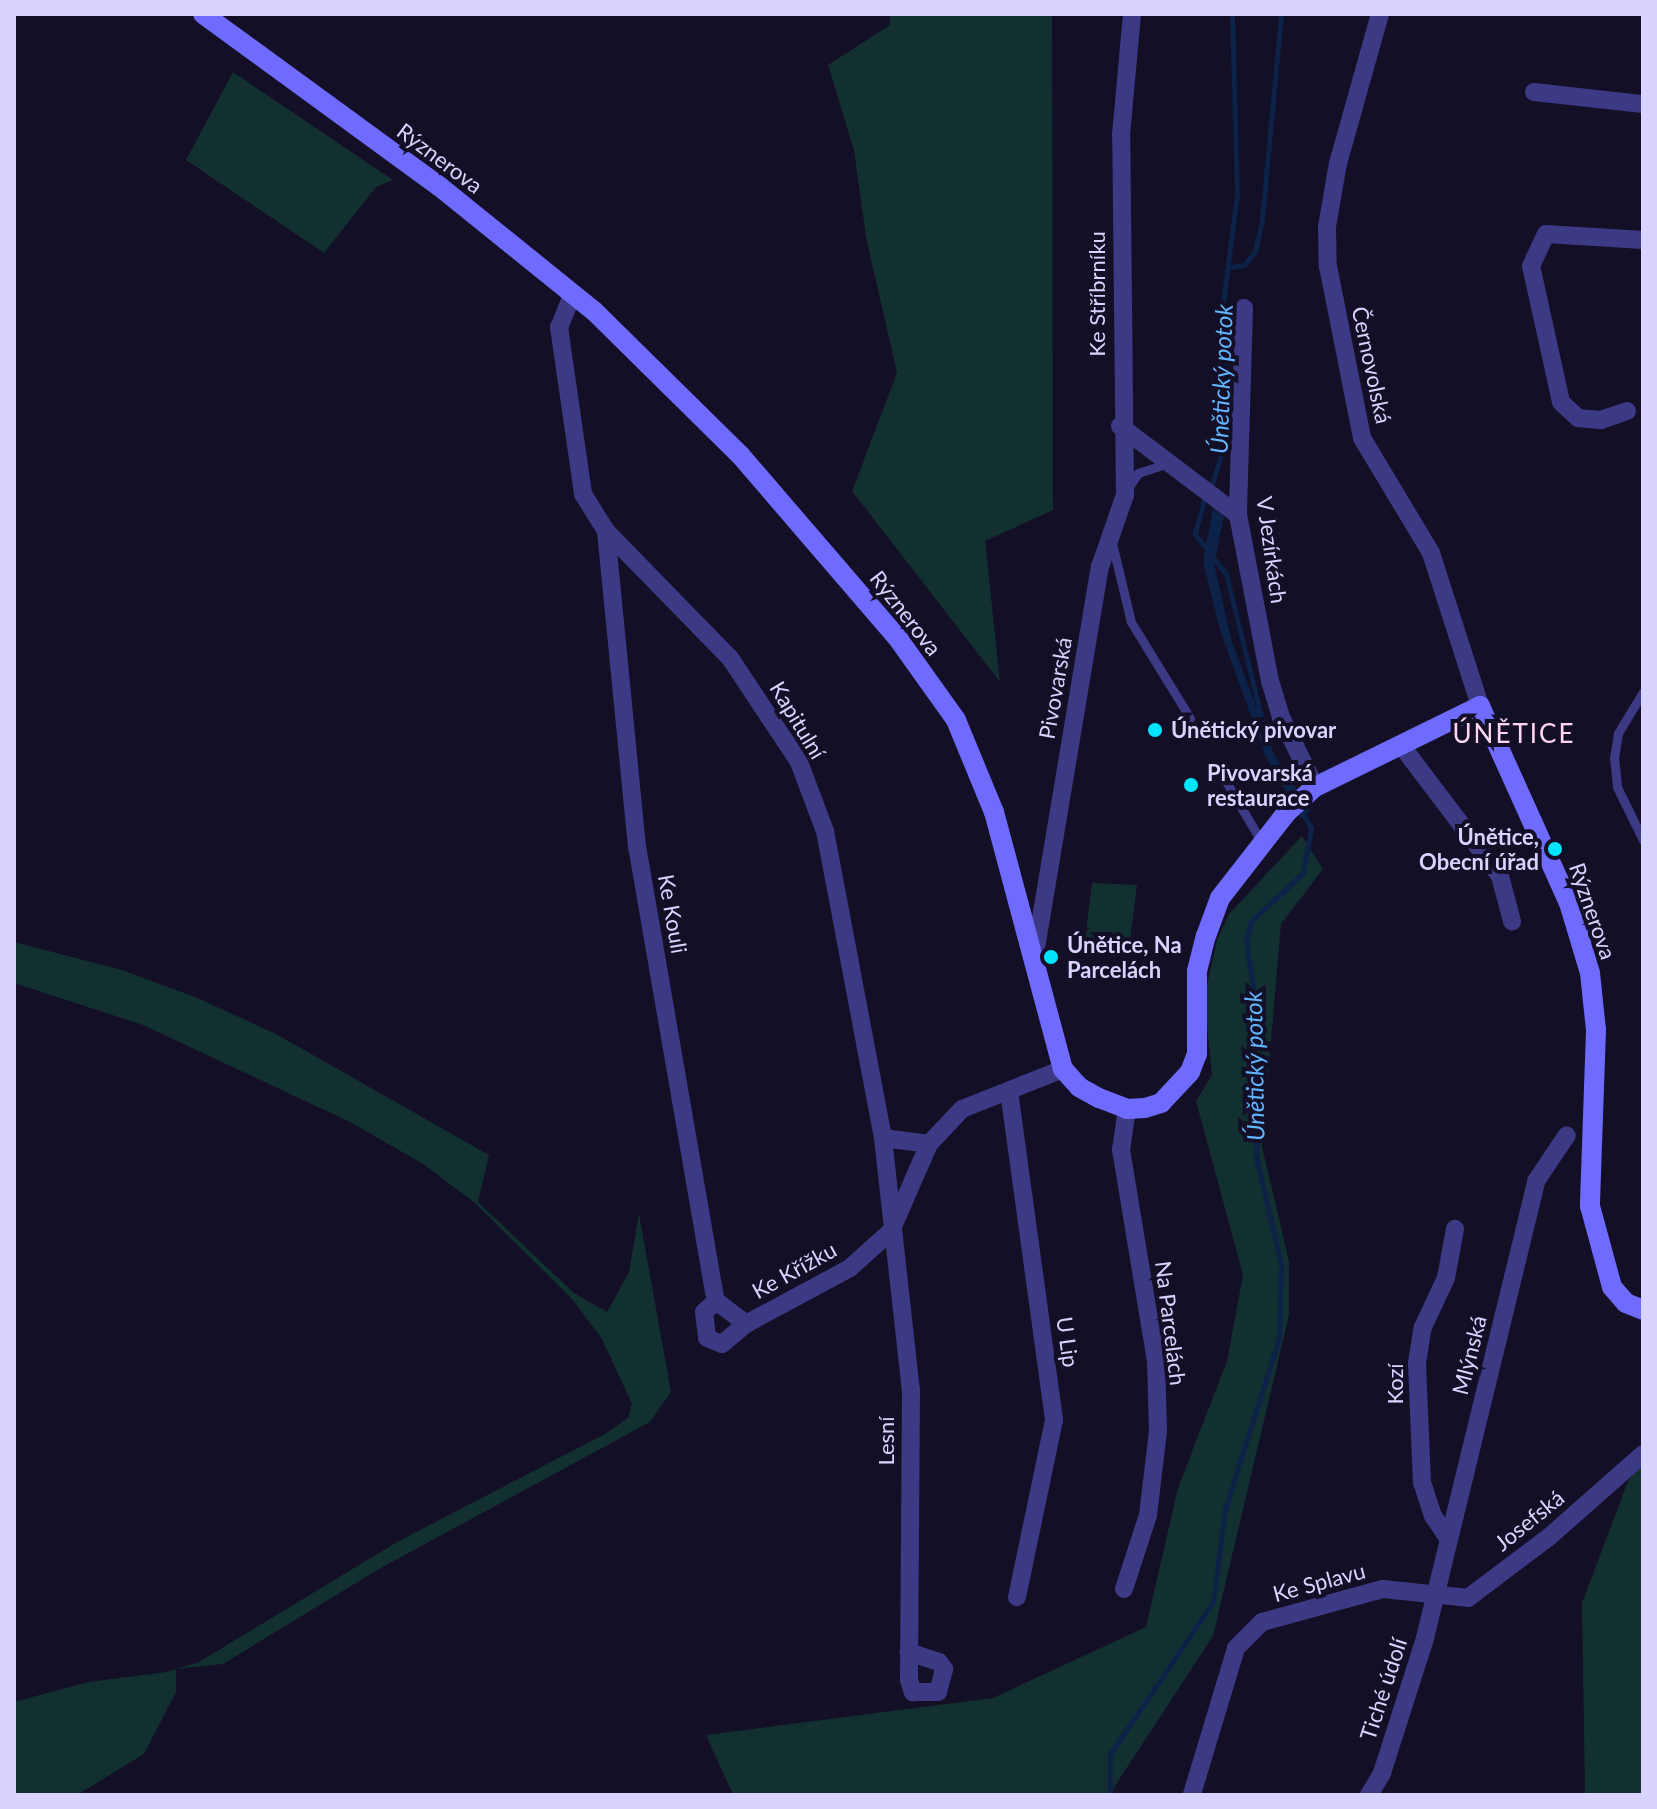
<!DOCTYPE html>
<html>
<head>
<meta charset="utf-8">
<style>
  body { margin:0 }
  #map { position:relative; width:1657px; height:1809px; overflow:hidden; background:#130f26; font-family:Lato,sans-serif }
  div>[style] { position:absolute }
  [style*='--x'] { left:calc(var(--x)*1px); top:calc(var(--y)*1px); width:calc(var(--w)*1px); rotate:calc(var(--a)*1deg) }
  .green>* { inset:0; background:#12302f }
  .water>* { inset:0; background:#0c2248 }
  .stream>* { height:5px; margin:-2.5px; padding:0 2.5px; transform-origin:2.5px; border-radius:2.5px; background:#0c2248 }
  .lane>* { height:9px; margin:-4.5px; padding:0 4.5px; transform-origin:4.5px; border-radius:4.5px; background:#3d3a85 }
  .street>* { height:18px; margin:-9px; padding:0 9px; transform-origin:9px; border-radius:9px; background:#3d3a85 }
  .secondary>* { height:20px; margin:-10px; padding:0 10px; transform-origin:10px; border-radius:10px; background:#6f6bff }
  .dots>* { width:22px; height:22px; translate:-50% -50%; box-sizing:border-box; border:4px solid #130f26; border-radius:50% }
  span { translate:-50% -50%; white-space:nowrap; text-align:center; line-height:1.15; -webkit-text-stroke:8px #130f26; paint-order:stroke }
  .street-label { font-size:22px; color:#d9d4ff }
  .poi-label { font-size:22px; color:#d9d4ff; font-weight:700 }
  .left { translate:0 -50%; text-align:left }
  .right { translate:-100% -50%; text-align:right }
  .water-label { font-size:24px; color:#62b6ff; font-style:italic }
  .quarter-label { font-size:26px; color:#ffd6f0; letter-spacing:2px }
  .frame { position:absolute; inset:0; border:16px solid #d9d4ff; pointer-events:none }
</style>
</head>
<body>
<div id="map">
  <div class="green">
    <div style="clip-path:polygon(890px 14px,1052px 14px,1053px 510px,985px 541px,1000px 682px,852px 491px,897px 373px,866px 237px,854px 150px,828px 65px,890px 25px)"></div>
    <div style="clip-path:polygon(233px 72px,393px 180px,376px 187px,324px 253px,186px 160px)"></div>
    <div style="clip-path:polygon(1302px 836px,1323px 869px,1281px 924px,1262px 1147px,1289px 1261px,1289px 1315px,1213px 1636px,1109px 1795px,733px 1795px,706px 1735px,993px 1698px,1146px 1627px,1178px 1488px,1227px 1361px,1243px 1275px,1196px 1101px,1212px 1075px,1204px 998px,1217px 940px,1229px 914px)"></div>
    <div style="clip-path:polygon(1092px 883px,1137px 885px,1130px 940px,1083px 954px)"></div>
    <div style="clip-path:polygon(14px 942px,122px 970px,195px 997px,276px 1034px,489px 1155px,478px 1202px,574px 1293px,607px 1312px,629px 1272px,639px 1214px,671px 1392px,650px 1422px,379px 1569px,223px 1664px,176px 1669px,176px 1692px,144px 1754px,77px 1795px,14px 1795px,14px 1702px,88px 1682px,167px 1672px,176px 1669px,199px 1662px,397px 1542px,605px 1434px,628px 1418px,632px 1404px,602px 1339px,572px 1299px,475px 1203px,423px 1164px,350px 1122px,143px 1025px,14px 983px)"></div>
    <div style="clip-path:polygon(1643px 1460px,1643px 1795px,1585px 1795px,1582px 1603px,1628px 1481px)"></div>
  </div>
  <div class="water">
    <div style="clip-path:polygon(1213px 508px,1224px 516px,1214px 564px,1232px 642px,1274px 754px,1311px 810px,1301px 819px,1266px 758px,1220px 630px,1203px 562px)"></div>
  </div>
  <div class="stream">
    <div style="--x:1230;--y:267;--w:14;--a:-8"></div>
    <div style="--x:1244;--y:265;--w:17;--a:-50"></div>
    <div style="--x:1255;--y:252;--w:34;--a:-78"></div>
    <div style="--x:1262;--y:219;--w:206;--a:-84.7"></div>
    <div style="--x:1211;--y:488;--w:42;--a:-73.3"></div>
    <div style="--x:1223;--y:448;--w:22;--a:-103"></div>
    <div style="--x:1218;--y:427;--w:63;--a:-83.7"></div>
    <div style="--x:1225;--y:364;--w:54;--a:-93.2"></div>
    <div style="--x:1222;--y:310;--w:116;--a:-82.6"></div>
    <div style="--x:1237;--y:195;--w:181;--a:-91.6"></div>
    <div style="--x:1205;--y:496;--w:39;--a:105"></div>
    <div style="--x:1195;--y:534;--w:51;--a:52.2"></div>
    <div style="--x:1226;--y:574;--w:168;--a:76.2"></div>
    <div style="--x:1110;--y:1795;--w:41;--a:-90"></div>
    <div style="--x:1110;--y:1754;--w:184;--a:-55.9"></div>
    <div style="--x:1213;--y:1602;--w:94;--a:-82.6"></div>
    <div style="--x:1225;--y:1509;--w:179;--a:-72.5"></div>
    <div style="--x:1279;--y:1338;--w:74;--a:-88.5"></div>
    <div style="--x:1281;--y:1264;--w:110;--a:-103.2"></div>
    <div style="--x:1256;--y:1157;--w:76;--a:-87.7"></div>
    <div style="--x:1259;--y:1081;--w:33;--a:-108"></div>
    <div style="--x:1249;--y:1050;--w:38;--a:-78"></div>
    <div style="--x:1257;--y:1013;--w:72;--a:-98.8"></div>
    <div style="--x:1246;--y:942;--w:22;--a:-77"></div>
    <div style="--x:1251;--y:921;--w:71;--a:-42.7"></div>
    <div style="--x:1303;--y:873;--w:46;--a:-79.9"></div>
    <div style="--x:1311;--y:828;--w:21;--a:-119"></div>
  </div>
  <div class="lane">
    <div style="--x:1128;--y:488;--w:18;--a:-56"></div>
    <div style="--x:1138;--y:473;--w:29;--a:-18"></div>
    <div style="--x:1112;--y:543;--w:81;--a:76.5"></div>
    <div style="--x:1131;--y:622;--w:113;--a:58.4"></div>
    <div style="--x:1643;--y:692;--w:48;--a:121.4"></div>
    <div style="--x:1618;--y:733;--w:24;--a:99"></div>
    <div style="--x:1614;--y:757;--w:30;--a:84"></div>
    <div style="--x:1617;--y:787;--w:59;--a:63.9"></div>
    <div style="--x:1218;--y:768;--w:85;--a:59.5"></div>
  </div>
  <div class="street">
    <div style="--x:1380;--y:14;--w:155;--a:105.7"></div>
    <div style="--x:1338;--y:163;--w:65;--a:99.8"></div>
    <div style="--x:1327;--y:227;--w:39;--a:89"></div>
    <div style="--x:1328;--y:266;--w:175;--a:78.8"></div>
    <div style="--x:1362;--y:438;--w:134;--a:59"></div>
    <div style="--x:1431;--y:553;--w:161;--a:72.2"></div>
    <div style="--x:1534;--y:92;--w:110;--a:6.3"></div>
    <div style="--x:573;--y:293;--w:37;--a:112"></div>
    <div style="--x:559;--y:327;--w:169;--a:81.8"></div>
    <div style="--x:583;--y:494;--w:44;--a:58.1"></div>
    <div style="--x:606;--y:531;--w:177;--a:45.7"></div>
    <div style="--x:730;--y:658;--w:125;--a:56.4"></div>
    <div style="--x:799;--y:762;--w:74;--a:69.4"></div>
    <div style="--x:825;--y:831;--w:312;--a:79.3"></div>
    <div style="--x:883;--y:1138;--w:254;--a:83.7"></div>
    <div style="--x:911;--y:1390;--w:290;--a:90.4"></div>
    <div style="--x:909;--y:1680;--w:13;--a:72"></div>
    <div style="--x:913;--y:1692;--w:25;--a:0"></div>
    <div style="--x:938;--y:1692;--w:24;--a:-75"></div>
    <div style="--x:944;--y:1669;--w:9;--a:-126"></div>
    <div style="--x:939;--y:1662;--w:32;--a:-162"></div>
    <div style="--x:1244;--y:308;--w:207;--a:91.7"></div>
    <div style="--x:1238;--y:515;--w:169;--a:79.1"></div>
    <div style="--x:1270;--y:681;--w:38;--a:73"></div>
    <div style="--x:1281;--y:717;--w:78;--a:64.1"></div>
    <div style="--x:1627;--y:411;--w:28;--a:161"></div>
    <div style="--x:1601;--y:420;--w:23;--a:-175"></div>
    <div style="--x:1578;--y:418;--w:23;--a:-137"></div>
    <div style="--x:1561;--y:402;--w:139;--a:-102.4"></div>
    <div style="--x:1531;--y:266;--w:35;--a:-65"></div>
    <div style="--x:1546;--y:234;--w:97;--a:3.5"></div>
    <div style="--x:1120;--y:426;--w:148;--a:37"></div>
    <div style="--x:606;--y:531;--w:317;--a:84.4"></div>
    <div style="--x:637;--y:846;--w:462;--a:80.2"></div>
    <div style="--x:716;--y:1301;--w:16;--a:137"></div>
    <div style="--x:704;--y:1312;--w:26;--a:83"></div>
    <div style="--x:707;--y:1338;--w:16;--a:22"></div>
    <div style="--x:722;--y:1344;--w:31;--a:-40"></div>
    <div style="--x:746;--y:1324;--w:118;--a:-28.3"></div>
    <div style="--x:850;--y:1268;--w:55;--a:-42.1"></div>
    <div style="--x:891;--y:1231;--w:95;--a:-66.4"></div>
    <div style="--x:929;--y:1144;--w:48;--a:-46.7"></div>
    <div style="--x:962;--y:1109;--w:109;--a:-21.6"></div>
    <div style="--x:1401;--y:745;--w:164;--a:52.9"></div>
    <div style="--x:1500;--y:876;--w:47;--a:75.1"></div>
    <div style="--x:1034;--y:960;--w:399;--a:-80.5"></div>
    <div style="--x:1100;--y:567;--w:76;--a:-70.9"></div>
    <div style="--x:1125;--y:495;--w:360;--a:-90.6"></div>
    <div style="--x:1121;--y:135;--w:121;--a:-84.8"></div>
    <div style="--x:1009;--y:1091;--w:332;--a:82.2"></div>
    <div style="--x:1054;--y:1420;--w:181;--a:101.8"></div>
    <div style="--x:883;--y:1138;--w:46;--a:7.4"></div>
    <div style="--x:716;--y:1301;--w:38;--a:37"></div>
    <div style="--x:1448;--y:1538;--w:27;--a:-124"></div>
    <div style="--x:1433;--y:1516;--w:35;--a:-108"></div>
    <div style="--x:1422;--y:1483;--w:120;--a:-92.4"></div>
    <div style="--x:1417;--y:1363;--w:36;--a:-81"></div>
    <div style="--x:1423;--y:1327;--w:54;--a:-64.9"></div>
    <div style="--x:1446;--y:1278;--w:50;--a:-79.6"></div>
    <div style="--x:1124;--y:1589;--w:78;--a:-72"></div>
    <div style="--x:1148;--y:1515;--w:85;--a:-83.2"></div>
    <div style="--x:1158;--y:1431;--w:70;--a:-91.6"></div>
    <div style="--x:1156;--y:1361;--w:214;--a:-99.4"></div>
    <div style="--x:1121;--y:1150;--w:41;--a:-81.7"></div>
    <div style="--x:1192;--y:1794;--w:152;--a:-73.2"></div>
    <div style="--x:1236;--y:1648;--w:37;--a:-45"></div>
    <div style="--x:1262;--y:1622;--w:125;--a:-15.3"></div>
    <div style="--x:1383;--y:1589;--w:85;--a:6"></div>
    <div style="--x:1468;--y:1598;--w:101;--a:-37"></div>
    <div style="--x:1549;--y:1537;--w:125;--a:-41.4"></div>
    <div style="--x:1369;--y:1795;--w:26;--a:-59"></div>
    <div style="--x:1382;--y:1773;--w:142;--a:-72.3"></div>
    <div style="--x:1425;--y:1638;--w:470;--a:-76.3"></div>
    <div style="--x:1536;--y:1181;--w:55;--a:-56"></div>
  </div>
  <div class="secondary">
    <div style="--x:203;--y:14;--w:292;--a:36.1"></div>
    <div style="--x:439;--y:186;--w:199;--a:38.9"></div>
    <div style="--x:594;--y:311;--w:206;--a:44.6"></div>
    <div style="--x:741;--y:456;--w:243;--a:49.3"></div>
    <div style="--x:899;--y:640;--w:98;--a:54.5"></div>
    <div style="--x:956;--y:720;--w:100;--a:67.6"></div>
    <div style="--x:994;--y:812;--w:266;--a:75"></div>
    <div style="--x:1063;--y:1069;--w:24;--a:48"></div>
    <div style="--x:1079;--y:1087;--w:23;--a:29"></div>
    <div style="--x:1099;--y:1098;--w:30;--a:21"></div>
    <div style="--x:1127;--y:1109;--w:18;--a:-3"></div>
    <div style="--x:1145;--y:1108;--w:17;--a:-17"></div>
    <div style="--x:1161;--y:1103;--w:42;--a:-46.9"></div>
    <div style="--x:1190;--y:1072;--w:19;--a:-69"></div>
    <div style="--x:1197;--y:1054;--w:83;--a:-90"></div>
    <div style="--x:1197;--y:971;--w:36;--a:-76"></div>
    <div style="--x:1206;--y:936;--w:40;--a:-69.8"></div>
    <div style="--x:1220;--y:898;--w:109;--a:-52.1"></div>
    <div style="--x:1287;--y:812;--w:38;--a:-42"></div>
    <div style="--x:1315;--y:787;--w:184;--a:-26.1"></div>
    <div style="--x:1480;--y:706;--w:216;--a:65.7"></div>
    <div style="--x:1569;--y:903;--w:73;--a:73.3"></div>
    <div style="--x:1590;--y:973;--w:57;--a:84"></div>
    <div style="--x:1596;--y:1030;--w:176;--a:92"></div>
    <div style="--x:1590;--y:1206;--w:84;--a:74.8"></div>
    <div style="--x:1612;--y:1287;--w:21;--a:49"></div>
    <div style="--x:1626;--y:1303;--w:18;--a:22"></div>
  </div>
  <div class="dots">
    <div style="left:1155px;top:730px;background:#00e5ff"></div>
    <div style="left:1191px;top:785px;background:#00e5ff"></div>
    <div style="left:1555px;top:849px;background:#00e5ff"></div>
    <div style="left:1051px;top:957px;background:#00e5ff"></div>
  </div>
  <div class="street-label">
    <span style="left:440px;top:158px;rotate:37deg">Rýznerova</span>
    <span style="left:1097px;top:294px;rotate:-90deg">Ke Stříbrníku</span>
    <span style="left:1372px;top:365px;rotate:78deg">Černovolská</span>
    <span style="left:1272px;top:550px;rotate:82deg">V Jezírkách</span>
    <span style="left:906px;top:613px;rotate:52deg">Rýznerova</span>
    <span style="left:1055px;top:688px;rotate:-80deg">Pivovarská</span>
    <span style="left:798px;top:720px;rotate:59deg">Kapitulní</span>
    <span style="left:1593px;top:911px;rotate:71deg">Rýznerova</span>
    <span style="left:673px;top:914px;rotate:80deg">Ke Kouli</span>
    <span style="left:794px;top:1270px;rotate:-29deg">Ke Křížku</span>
    <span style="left:1171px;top:1323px;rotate:83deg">Na Parcelách</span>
    <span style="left:1068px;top:1342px;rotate:82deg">U Lip</span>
    <span style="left:1469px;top:1355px;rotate:-76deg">Mlýnská</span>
    <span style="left:1395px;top:1384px;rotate:-90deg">Kozí</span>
    <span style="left:886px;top:1441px;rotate:-90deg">Lesní</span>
    <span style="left:1529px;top:1520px;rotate:-39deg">Josefská</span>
    <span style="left:1319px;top:1582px;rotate:-15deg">Ke Splavu</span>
    <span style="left:1383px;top:1689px;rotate:-72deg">Tiché údolí</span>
  </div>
  <div class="poi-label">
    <span class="left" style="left:1171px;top:730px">Únětický pivovar</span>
    <span class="left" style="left:1207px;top:785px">Pivovarská<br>restaurace</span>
    <span class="right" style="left:1539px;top:849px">Únětice,<br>Obecní úřad</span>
    <span class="left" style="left:1067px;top:957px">Únětice, Na<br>Parcelách</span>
  </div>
  <div class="water-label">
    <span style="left:1221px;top:379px;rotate:-88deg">Únětický potok</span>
    <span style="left:1254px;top:1066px;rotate:-91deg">Únětický potok</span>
  </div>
  <div class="quarter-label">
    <span style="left:1514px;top:734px">ÚNĚTICE</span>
  </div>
  <div class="frame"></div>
</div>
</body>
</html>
